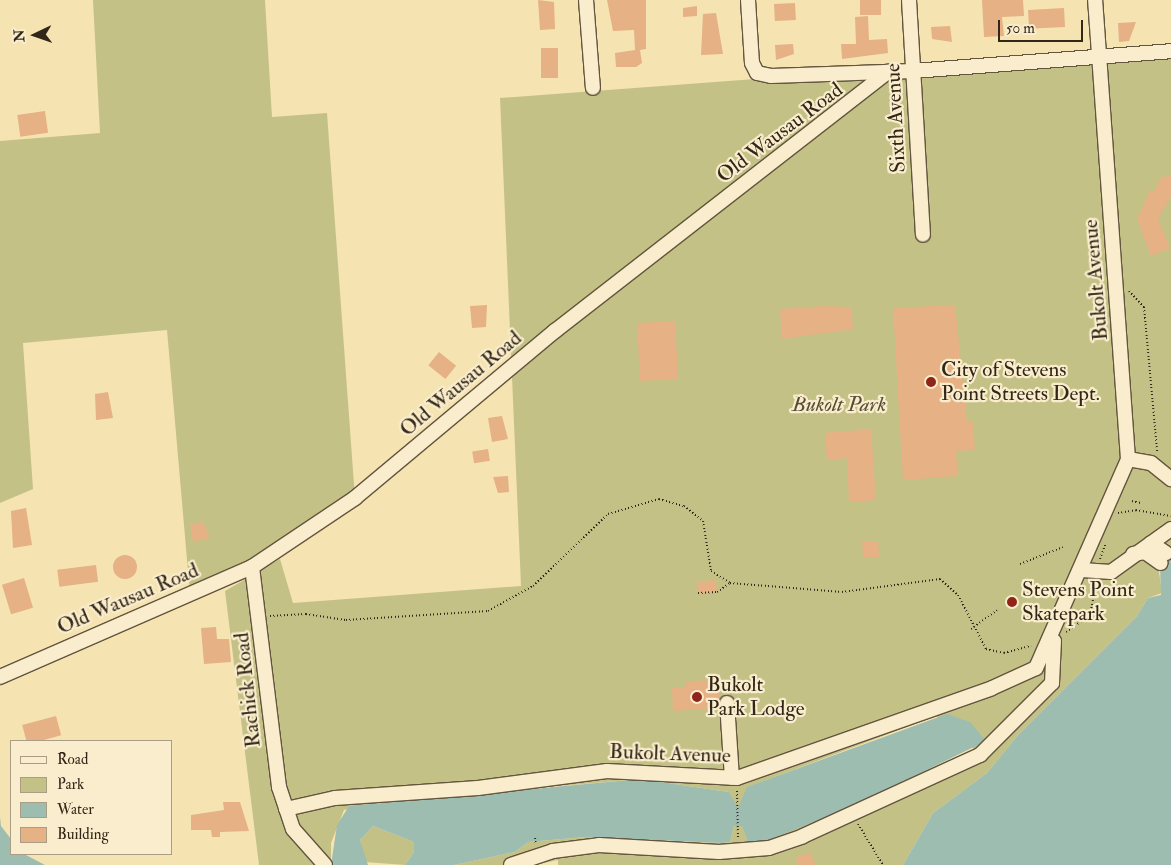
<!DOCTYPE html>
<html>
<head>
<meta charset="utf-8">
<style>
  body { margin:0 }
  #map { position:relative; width:1171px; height:865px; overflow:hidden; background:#f6e3b2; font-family:"IM FELL Double Pica",serif }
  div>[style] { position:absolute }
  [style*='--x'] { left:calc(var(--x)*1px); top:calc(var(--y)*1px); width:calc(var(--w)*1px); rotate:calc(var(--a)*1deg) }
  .green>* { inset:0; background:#c4c187 }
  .water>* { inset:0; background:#9dbdb1 }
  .building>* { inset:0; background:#e5b185; transform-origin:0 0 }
  .round { border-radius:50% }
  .path>* { height:2px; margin-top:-1px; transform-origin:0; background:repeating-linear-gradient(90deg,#322618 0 1px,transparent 0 3.5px) }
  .roads { filter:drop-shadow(1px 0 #63553e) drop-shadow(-1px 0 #63553e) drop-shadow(0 1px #63553e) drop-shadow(0 -1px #63553e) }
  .minor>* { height:14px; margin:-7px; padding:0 7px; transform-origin:7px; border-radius:7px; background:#f9edcd }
  .dots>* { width:14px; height:14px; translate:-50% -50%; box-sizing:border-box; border:2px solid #f9edcd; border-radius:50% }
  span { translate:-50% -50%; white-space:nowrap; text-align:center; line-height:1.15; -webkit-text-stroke:4.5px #f9edcd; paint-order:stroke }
  .street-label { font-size:21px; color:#322618 }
  .poi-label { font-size:21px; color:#322618 }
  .left { translate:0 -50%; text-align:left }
  .park-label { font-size:21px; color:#564d34; font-style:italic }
  .legend { position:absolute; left:10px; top:740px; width:162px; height:115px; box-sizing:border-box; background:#f9edcd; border:1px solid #a99d85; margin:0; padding:6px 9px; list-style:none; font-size:15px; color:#322618 }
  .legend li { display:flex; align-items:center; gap:10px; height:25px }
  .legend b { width:25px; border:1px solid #a99d85 }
  .north { position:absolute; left:10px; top:10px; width:50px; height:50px; -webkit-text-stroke:4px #f9edcd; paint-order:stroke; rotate:267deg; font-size:14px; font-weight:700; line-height:20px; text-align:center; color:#322618 }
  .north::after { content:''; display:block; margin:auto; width:18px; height:22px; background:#322618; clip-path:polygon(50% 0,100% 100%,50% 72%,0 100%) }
  .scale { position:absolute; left:998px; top:20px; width:85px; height:22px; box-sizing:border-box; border:2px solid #322618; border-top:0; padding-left:6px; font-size:15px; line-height:18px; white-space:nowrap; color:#322618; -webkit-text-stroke:4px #f9edcd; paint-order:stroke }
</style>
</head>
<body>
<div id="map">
  <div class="green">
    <div style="clip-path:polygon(93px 0,265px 0,272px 117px,327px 113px,355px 498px,190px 594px,167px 330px,23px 343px,33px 489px,0 503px,0 141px,100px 133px)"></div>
    <div style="clip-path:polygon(1171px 58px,1171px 551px,1159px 572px,1162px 593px,1148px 598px,1137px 616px,1018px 735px,987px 773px,933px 813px,903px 865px,558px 865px,558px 860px,534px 865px,454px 865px,515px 852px,528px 842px,585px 837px,722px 843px,730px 842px,734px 826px,742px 826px,759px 844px,974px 749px,936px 716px,748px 787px,741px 808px,734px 809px,729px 792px,640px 779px,390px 801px,344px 810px,331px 843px,331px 865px,259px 865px,225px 591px,280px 559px,293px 603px,521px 586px,500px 98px,755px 79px,778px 83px)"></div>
    <div style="clip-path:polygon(373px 826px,414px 842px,414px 852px,405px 865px,365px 862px,360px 840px)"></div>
  </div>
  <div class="water">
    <div style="clip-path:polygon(1171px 551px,1171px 865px,903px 865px,933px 813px,987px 773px,1018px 735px,1137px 616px,1148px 598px,1161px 595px,1160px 566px)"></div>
    <div style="clip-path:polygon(947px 714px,970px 722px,986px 741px,855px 805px,759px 844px,749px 843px,742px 826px,734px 826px,730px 842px,722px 843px,585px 837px,528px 842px,515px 852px,454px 865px,405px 865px,414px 852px,414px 842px,373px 826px,360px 840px,368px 865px,331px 865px,337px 825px,349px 806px,640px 779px,729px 792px,738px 808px,747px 787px)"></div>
    <div style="clip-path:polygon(0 817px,1px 826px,11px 839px,11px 854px,24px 854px,45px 865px,0 865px)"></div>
  </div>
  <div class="building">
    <div style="clip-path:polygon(538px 0,554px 2px,555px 29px,540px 30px)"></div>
    <div style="clip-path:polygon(607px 0,646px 0,646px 49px,640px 50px,642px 63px,636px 67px,616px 67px,615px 53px,635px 50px,634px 30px,613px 31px)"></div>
    <div style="left:860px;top:0;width:21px;height:15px"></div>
    <div style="clip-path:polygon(982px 0,1023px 0,1024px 16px,1002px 17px,1004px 36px,984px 37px)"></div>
    <div style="left:795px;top:3px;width:17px;height:21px;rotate:87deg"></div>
    <div style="clip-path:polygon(697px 6px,697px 16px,683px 17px,683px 8px)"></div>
    <div style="left:1064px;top:8px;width:19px;height:36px;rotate:87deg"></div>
    <div style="clip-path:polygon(716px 13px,723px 54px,701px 55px,703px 14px)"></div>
    <div style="clip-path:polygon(868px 16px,869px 40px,887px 39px,888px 53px,842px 59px,841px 44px,856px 44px,855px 17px)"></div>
    <div style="clip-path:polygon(1136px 22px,1129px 41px,1119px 42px,1118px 23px)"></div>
    <div style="clip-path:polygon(950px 26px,952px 42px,932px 39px,931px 27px)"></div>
    <div style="clip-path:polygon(793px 44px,794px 54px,776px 60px,775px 45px)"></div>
    <div style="left:541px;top:48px;width:17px;height:30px"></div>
    <div style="left:45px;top:111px;width:22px;height:28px;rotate:82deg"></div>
    <div style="clip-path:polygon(1171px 175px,1171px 196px,1158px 219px,1170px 248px,1151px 256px,1137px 219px,1150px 190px,1154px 192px,1160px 178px)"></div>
    <div style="clip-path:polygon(487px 305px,486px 327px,472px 328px,470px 306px)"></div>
    <div style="clip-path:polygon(955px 305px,967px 422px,973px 421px,975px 450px,956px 451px,958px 476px,903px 480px,893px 308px)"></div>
    <div style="clip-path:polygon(823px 306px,851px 307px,853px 329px,782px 339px,780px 309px)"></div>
    <div style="left:675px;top:321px;width:58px;height:38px;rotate:87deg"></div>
    <div style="left:439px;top:352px;width:22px;height:17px;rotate:39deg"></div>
    <div style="clip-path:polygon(108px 392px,113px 418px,96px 420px,95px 394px)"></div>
    <div style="clip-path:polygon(502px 416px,508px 439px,492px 442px,488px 418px)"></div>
    <div style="clip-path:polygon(871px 429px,876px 500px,849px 502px,847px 458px,827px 460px,825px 433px)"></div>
    <div style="left:488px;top:449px;width:12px;height:16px;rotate:81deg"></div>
    <div style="clip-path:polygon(508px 476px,509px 492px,498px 493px,493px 477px)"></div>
    <div style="clip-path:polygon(26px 508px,32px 545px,13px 548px,11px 511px)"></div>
    <div style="clip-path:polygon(203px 522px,210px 538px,193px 542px,190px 525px)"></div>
    <div style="left:878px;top:541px;width:16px;height:16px;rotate:86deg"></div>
    <div class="round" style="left:113px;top:555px;width:24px;height:24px"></div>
    <div style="left:96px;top:565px;width:17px;height:39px;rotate:83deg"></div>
    <div style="left:24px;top:578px;width:31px;height:23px;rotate:73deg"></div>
    <div style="left:716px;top:580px;width:12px;height:19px;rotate:85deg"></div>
    <div style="clip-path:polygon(216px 627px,217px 639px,229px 639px,231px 662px,204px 664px,201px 628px)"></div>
    <div style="clip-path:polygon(720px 679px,719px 708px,673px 711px,672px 688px,686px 688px,686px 682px)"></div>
    <div style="left:56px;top:716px;width:20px;height:35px;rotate:75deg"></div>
    <div style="clip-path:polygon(223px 802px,240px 802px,249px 831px,220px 832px,220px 837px,212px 837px,211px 830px,191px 830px,191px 815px,224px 810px)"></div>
    <div style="clip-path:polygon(810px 852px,816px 865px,798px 865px,795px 858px)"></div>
  </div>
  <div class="path">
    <div style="--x:1129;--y:291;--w:22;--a:47"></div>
    <div style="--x:1144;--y:307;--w:145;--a:84.8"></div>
    <div style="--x:1132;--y:501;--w:9;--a:13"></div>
    <div style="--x:1118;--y:513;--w:18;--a:-9"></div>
    <div style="--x:1136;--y:510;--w:35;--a:10"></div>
    <div style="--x:1100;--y:559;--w:15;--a:-70"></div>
    <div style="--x:1020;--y:564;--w:46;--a:-21.6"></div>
    <div style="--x:698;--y:593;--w:19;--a:-3"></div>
    <div style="--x:717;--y:592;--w:16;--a:-35"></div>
    <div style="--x:270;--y:616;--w:36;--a:-3"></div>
    <div style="--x:306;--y:614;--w:40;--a:8.5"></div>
    <div style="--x:346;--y:620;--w:142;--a:-3.6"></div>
    <div style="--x:488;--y:611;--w:51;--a:-29.1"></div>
    <div style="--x:533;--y:586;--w:104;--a:-43.8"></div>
    <div style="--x:608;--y:514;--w:53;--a:-16.4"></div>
    <div style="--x:659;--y:499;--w:26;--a:16"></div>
    <div style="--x:684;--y:506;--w:24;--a:38"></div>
    <div style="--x:703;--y:521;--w:51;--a:80.9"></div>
    <div style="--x:711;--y:571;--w:22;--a:32"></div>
    <div style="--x:730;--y:583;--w:112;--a:4.6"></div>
    <div style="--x:842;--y:592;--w:99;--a:-7.6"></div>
    <div style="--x:940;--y:579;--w:24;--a:42"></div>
    <div style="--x:958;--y:595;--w:61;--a:62.6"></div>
    <div style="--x:986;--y:649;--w:18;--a:13"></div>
    <div style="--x:1004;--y:653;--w:28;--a:-15"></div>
    <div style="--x:971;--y:629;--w:32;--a:-36"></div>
    <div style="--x:1066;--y:632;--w:29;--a:-35"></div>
    <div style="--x:1090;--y:615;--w:32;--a:-79"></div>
    <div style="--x:737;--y:791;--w:48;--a:88.8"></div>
    <div style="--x:858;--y:824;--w:48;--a:58.6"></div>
    <div style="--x:535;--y:838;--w:7;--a:82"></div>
  </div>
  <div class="roads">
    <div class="minor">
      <div style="--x:586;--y:0;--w:88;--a:85.5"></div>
      <div style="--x:748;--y:0;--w:63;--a:86.4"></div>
      <div style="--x:752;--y:63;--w:11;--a:63"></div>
      <div style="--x:757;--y:73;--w:14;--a:12"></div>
      <div style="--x:771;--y:76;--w:142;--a:-2"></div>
      <div style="--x:913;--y:71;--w:259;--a:-4.4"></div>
      <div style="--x:909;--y:0;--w:235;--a:86.6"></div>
      <div style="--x:1128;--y:459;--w:23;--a:10"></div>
      <div style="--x:1151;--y:463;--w:26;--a:39"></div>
      <div style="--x:1151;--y:543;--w:18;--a:34"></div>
      <div style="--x:1133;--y:554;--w:12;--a:-9"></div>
      <div style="--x:1145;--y:552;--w:19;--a:35"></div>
      <div style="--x:252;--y:567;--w:222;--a:83"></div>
      <div style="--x:279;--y:787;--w:44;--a:71.6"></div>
      <div style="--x:293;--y:829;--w:48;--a:48.4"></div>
      <div style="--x:1082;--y:570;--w:29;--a:4"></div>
      <div style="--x:1111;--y:572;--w:74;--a:-35.6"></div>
      <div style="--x:0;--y:677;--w:275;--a:-23.6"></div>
      <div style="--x:252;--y:567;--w:124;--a:-33.8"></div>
      <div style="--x:355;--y:498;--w:261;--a:-39.9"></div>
      <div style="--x:555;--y:331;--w:422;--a:-37.9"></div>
      <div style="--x:727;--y:703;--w:75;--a:86.2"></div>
      <div style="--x:286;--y:809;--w:50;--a:-12.7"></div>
      <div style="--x:335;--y:798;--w:143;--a:-4"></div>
      <div style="--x:478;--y:788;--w:130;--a:-7.5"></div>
      <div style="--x:607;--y:771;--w:130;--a:3.1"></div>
      <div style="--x:737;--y:778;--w:270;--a:-19.4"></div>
      <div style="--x:992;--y:688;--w:48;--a:-24.4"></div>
      <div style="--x:1036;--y:668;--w:228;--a:-66.2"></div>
      <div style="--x:1128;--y:459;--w:460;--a:-94.1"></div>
      <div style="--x:511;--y:865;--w:44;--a:-18.4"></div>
      <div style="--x:553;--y:851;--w:46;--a:-7.4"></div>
      <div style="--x:599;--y:845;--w:120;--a:3.3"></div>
      <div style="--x:719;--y:852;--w:50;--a:-4.6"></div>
      <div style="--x:769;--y:848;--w:36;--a:-19"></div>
      <div style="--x:803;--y:836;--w:195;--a:-24.6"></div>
      <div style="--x:980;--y:755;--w:102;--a:-45"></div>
      <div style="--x:1052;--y:683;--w:42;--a:-87.3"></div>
    </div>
  </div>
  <div class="dots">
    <div style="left:931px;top:382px;background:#8f2418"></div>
    <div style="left:1012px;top:602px;background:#8f2418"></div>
    <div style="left:697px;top:697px;background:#8f2418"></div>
  </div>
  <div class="street-label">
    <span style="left:896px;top:118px;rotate:-93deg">Sixth Avenue</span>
    <span style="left:780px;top:133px;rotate:-37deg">Old Wausau Road</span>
    <span style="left:1096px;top:280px;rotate:-95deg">Bukolt Avenue</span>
    <span style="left:461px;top:384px;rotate:-40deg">Old Wausau Road</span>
    <span style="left:128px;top:599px;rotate:-23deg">Old Wausau Road</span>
    <span style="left:248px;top:690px;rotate:-96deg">Rachick Road</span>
    <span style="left:670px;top:754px;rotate:2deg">Bukolt Avenue</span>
  </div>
  <div class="poi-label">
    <span class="left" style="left:941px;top:382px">City of Stevens<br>Point Streets Dept.</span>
    <span class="left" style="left:1022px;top:602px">Stevens Point<br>Skatepark</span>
    <span class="left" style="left:707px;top:697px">Bukolt<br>Park Lodge</span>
  </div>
  <div class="park-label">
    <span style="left:839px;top:405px">Bukolt Park</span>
  </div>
  <ul class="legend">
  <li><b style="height:6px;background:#f9edcd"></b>Road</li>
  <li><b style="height:14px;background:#c4c187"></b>Park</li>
  <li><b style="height:14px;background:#9dbdb1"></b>Water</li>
  <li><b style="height:14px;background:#e5b185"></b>Building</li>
  </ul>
  <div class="north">N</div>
  <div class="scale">50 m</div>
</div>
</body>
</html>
